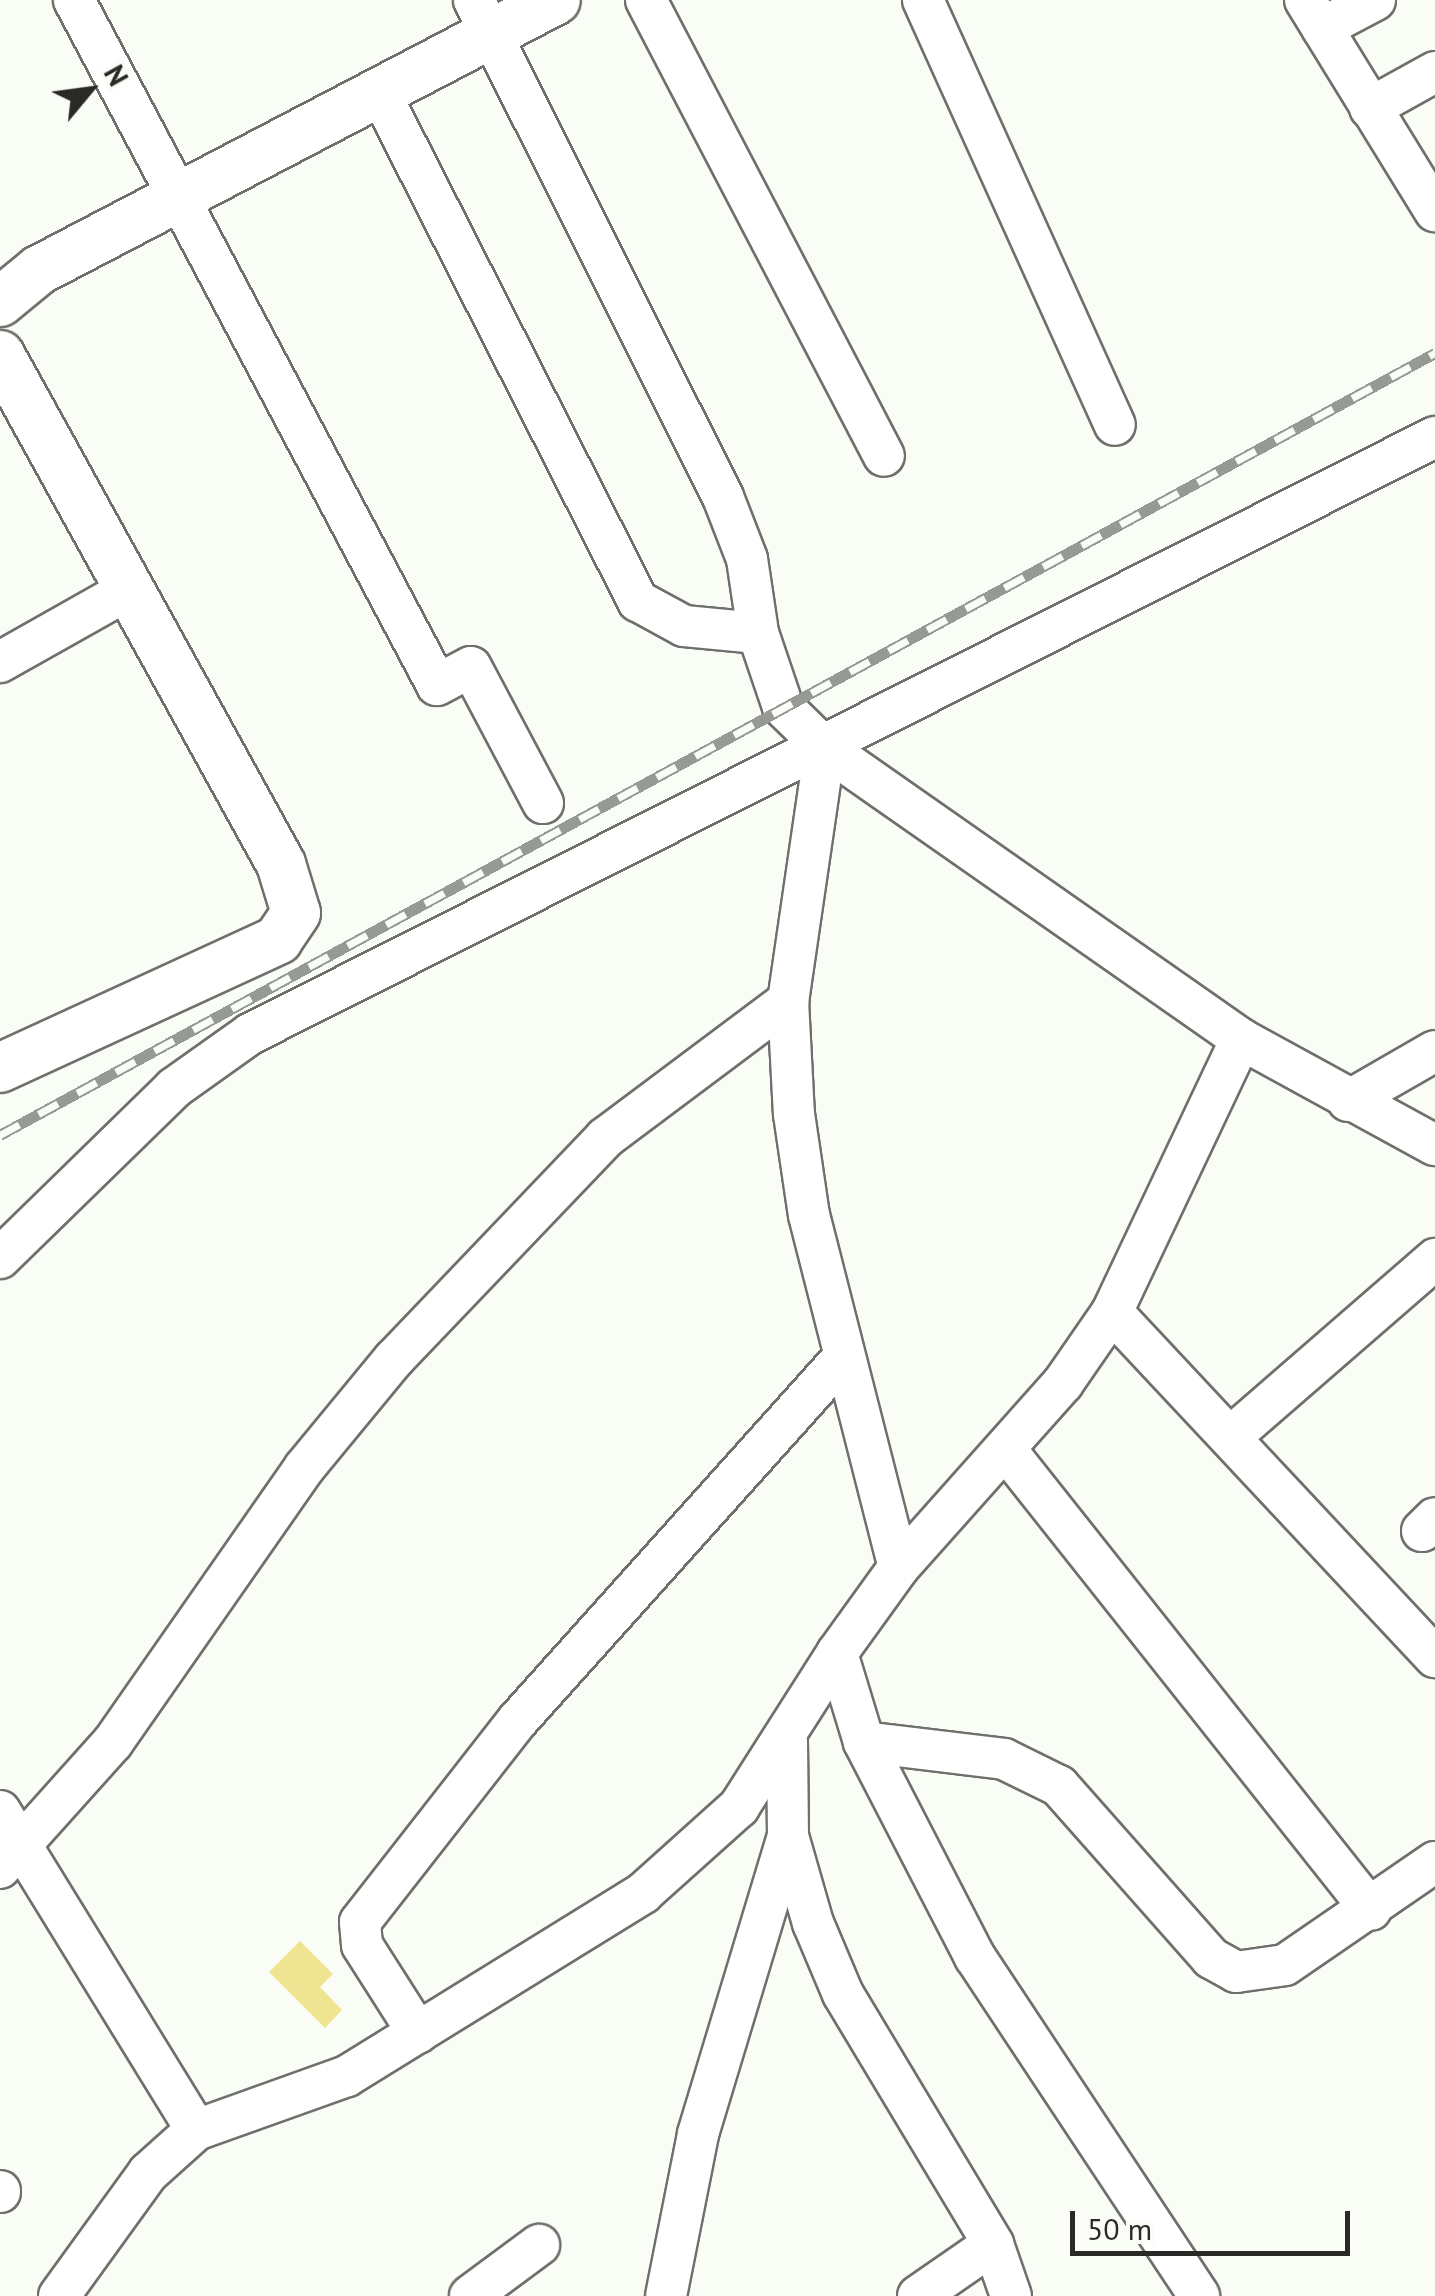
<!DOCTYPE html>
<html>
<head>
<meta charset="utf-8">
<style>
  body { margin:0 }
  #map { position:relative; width:1435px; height:2296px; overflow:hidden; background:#f9fdf6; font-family:"PT Sans",sans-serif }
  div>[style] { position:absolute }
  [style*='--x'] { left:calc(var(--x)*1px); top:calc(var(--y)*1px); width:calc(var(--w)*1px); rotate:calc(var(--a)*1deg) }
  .building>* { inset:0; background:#eee492 }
  .roads { filter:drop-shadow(2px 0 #6e716b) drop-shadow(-2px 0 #6e716b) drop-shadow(0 2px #6e716b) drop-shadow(0 -2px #6e716b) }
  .minor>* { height:40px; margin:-20px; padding:0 20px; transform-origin:20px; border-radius:20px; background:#fff }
  .tertiary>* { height:48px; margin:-24px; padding:0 24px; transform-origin:24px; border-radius:24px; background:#fff }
  .rail>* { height:11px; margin-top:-5.5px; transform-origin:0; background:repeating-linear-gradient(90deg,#f9fdf6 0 22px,#969994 0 44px); box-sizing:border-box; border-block:2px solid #969994 }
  span { translate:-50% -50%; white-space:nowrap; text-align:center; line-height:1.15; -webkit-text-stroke:8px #f9fdf6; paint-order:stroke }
  .north { position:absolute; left:40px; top:40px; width:100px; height:100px; -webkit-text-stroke:8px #f9fdf6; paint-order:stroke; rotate:61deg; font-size:28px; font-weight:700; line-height:40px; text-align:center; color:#292a28 }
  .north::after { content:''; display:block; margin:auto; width:35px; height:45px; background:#292a28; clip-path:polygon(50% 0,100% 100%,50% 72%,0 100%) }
  .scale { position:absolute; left:1070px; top:2211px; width:280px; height:45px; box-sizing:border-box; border:5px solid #292a28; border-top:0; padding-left:12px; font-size:30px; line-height:35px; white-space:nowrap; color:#292a28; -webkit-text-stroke:8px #f9fdf6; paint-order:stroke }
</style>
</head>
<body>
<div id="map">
  <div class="building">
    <div style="clip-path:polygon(300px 1941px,333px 1974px,320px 1987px,342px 2010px,325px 2028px,269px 1972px)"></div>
  </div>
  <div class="roads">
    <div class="minor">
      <div style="--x:74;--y:0;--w:775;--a:62.08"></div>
      <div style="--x:437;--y:685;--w:38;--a:-28"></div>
      <div style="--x:471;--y:667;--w:154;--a:62.1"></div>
      <div style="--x:474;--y:0;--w:556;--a:63.39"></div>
      <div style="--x:723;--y:497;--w:66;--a:68.8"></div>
      <div style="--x:747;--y:559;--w:75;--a:81.5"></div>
      <div style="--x:646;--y:0;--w:514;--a:62.44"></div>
      <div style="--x:923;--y:0;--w:466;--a:65.7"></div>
      <div style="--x:1305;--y:0;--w:248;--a:58.4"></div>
      <div style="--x:1322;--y:28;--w:60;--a:-27.8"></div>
      <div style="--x:380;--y:93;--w:570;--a:63.08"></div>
      <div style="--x:638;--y:601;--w:52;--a:28.5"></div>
      <div style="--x:684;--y:626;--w:74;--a:5.4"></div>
      <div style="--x:758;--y:633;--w:78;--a:71.3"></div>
      <div style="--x:783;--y:707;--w:59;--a:44.3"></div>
      <div style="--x:825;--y:748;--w:508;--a:34.97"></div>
      <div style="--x:1241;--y:1039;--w:221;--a:28.7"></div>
      <div style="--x:1370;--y:108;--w:74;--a:-29"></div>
      <div style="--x:0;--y:662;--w:142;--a:-29.4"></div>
      <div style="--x:825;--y:748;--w:256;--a:98.3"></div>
      <div style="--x:788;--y:1001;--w:113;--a:87"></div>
      <div style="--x:794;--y:1114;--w:102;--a:81.6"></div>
      <div style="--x:809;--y:1215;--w:363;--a:75.7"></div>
      <div style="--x:899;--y:1567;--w:106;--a:125.8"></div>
      <div style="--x:837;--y:1653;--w:93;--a:73.1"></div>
      <div style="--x:864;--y:1742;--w:242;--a:62.7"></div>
      <div style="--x:975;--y:1957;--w:406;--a:56.5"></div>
      <div style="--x:1348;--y:1101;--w:100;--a:-29.9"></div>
      <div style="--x:0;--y:1258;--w:243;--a:-44.3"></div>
      <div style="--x:174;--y:1088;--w:93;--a:-35.4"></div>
      <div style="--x:250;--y:1034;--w:1327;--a:-26.74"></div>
      <div style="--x:1112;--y:1312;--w:473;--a:46.9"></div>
      <div style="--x:1234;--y:1434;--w:267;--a:-41"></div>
      <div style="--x:1006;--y:1450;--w:587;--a:51.57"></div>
      <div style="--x:1422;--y:1531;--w:18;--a:-45"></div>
      <div style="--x:899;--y:1567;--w:246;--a:-48.3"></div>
      <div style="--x:1063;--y:1383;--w:86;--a:-55.4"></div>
      <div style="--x:1112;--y:1312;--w:302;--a:-64.7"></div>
      <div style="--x:787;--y:1741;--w:95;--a:89.4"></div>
      <div style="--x:788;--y:1836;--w:91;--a:74"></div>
      <div style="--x:813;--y:1923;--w:77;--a:67.1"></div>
      <div style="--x:843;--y:1994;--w:292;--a:59"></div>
      <div style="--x:993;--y:2244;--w:55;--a:70.9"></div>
      <div style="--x:864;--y:1742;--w:141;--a:6.9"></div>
      <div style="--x:1004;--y:1759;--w:61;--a:26.1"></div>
      <div style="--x:1059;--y:1786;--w:230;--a:48.5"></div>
      <div style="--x:1211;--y:1958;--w:29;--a:29"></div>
      <div style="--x:1236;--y:1972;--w:49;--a:-8.1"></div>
      <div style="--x:1285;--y:1965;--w:182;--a:-34.5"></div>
      <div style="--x:0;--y:1811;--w:374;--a:58.4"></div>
      <div style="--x:0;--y:1868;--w:169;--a:-48.1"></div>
      <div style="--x:113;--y:1742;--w:334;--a:-55.1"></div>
      <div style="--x:304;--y:1468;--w:141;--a:-50.5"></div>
      <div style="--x:394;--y:1359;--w:306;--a:-46.3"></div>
      <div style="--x:605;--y:1138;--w:229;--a:-36.8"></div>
      <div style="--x:418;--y:2033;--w:104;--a:-122.5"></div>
      <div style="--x:362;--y:1945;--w:23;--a:-95"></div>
      <div style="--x:360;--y:1922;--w:256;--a:-52"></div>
      <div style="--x:518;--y:1720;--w:486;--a:-48.1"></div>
      <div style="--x:0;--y:2192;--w:1;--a:-90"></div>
      <div style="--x:59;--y:2296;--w:152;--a:-54.1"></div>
      <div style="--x:148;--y:2173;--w:64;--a:-41.9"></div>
      <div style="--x:196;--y:2130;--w:160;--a:-19.7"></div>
      <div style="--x:347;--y:2076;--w:348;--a:-31.7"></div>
      <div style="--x:643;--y:1893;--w:129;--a:-41.9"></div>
      <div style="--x:739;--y:1807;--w:183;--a:-57.5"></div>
      <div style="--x:470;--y:2296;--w:86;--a:-36.5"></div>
      <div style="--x:666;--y:2296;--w:165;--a:-78.8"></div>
      <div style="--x:698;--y:2134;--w:311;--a:-73.2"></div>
      <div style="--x:918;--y:2296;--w:91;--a:-34.7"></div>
    </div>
    <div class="tertiary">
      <div style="--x:0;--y:302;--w:50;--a:-39.4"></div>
      <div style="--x:39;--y:270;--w:583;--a:-27.58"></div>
      <div style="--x:0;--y:355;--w:581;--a:61.1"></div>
      <div style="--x:281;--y:864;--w:51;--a:73"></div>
      <div style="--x:296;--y:913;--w:32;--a:124"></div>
      <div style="--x:278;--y:940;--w:306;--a:155.3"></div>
    </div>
  </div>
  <div class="rail">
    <div style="--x:0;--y:1135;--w:1634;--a:-28.59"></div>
  </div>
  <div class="north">N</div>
  <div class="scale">50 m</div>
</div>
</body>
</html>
